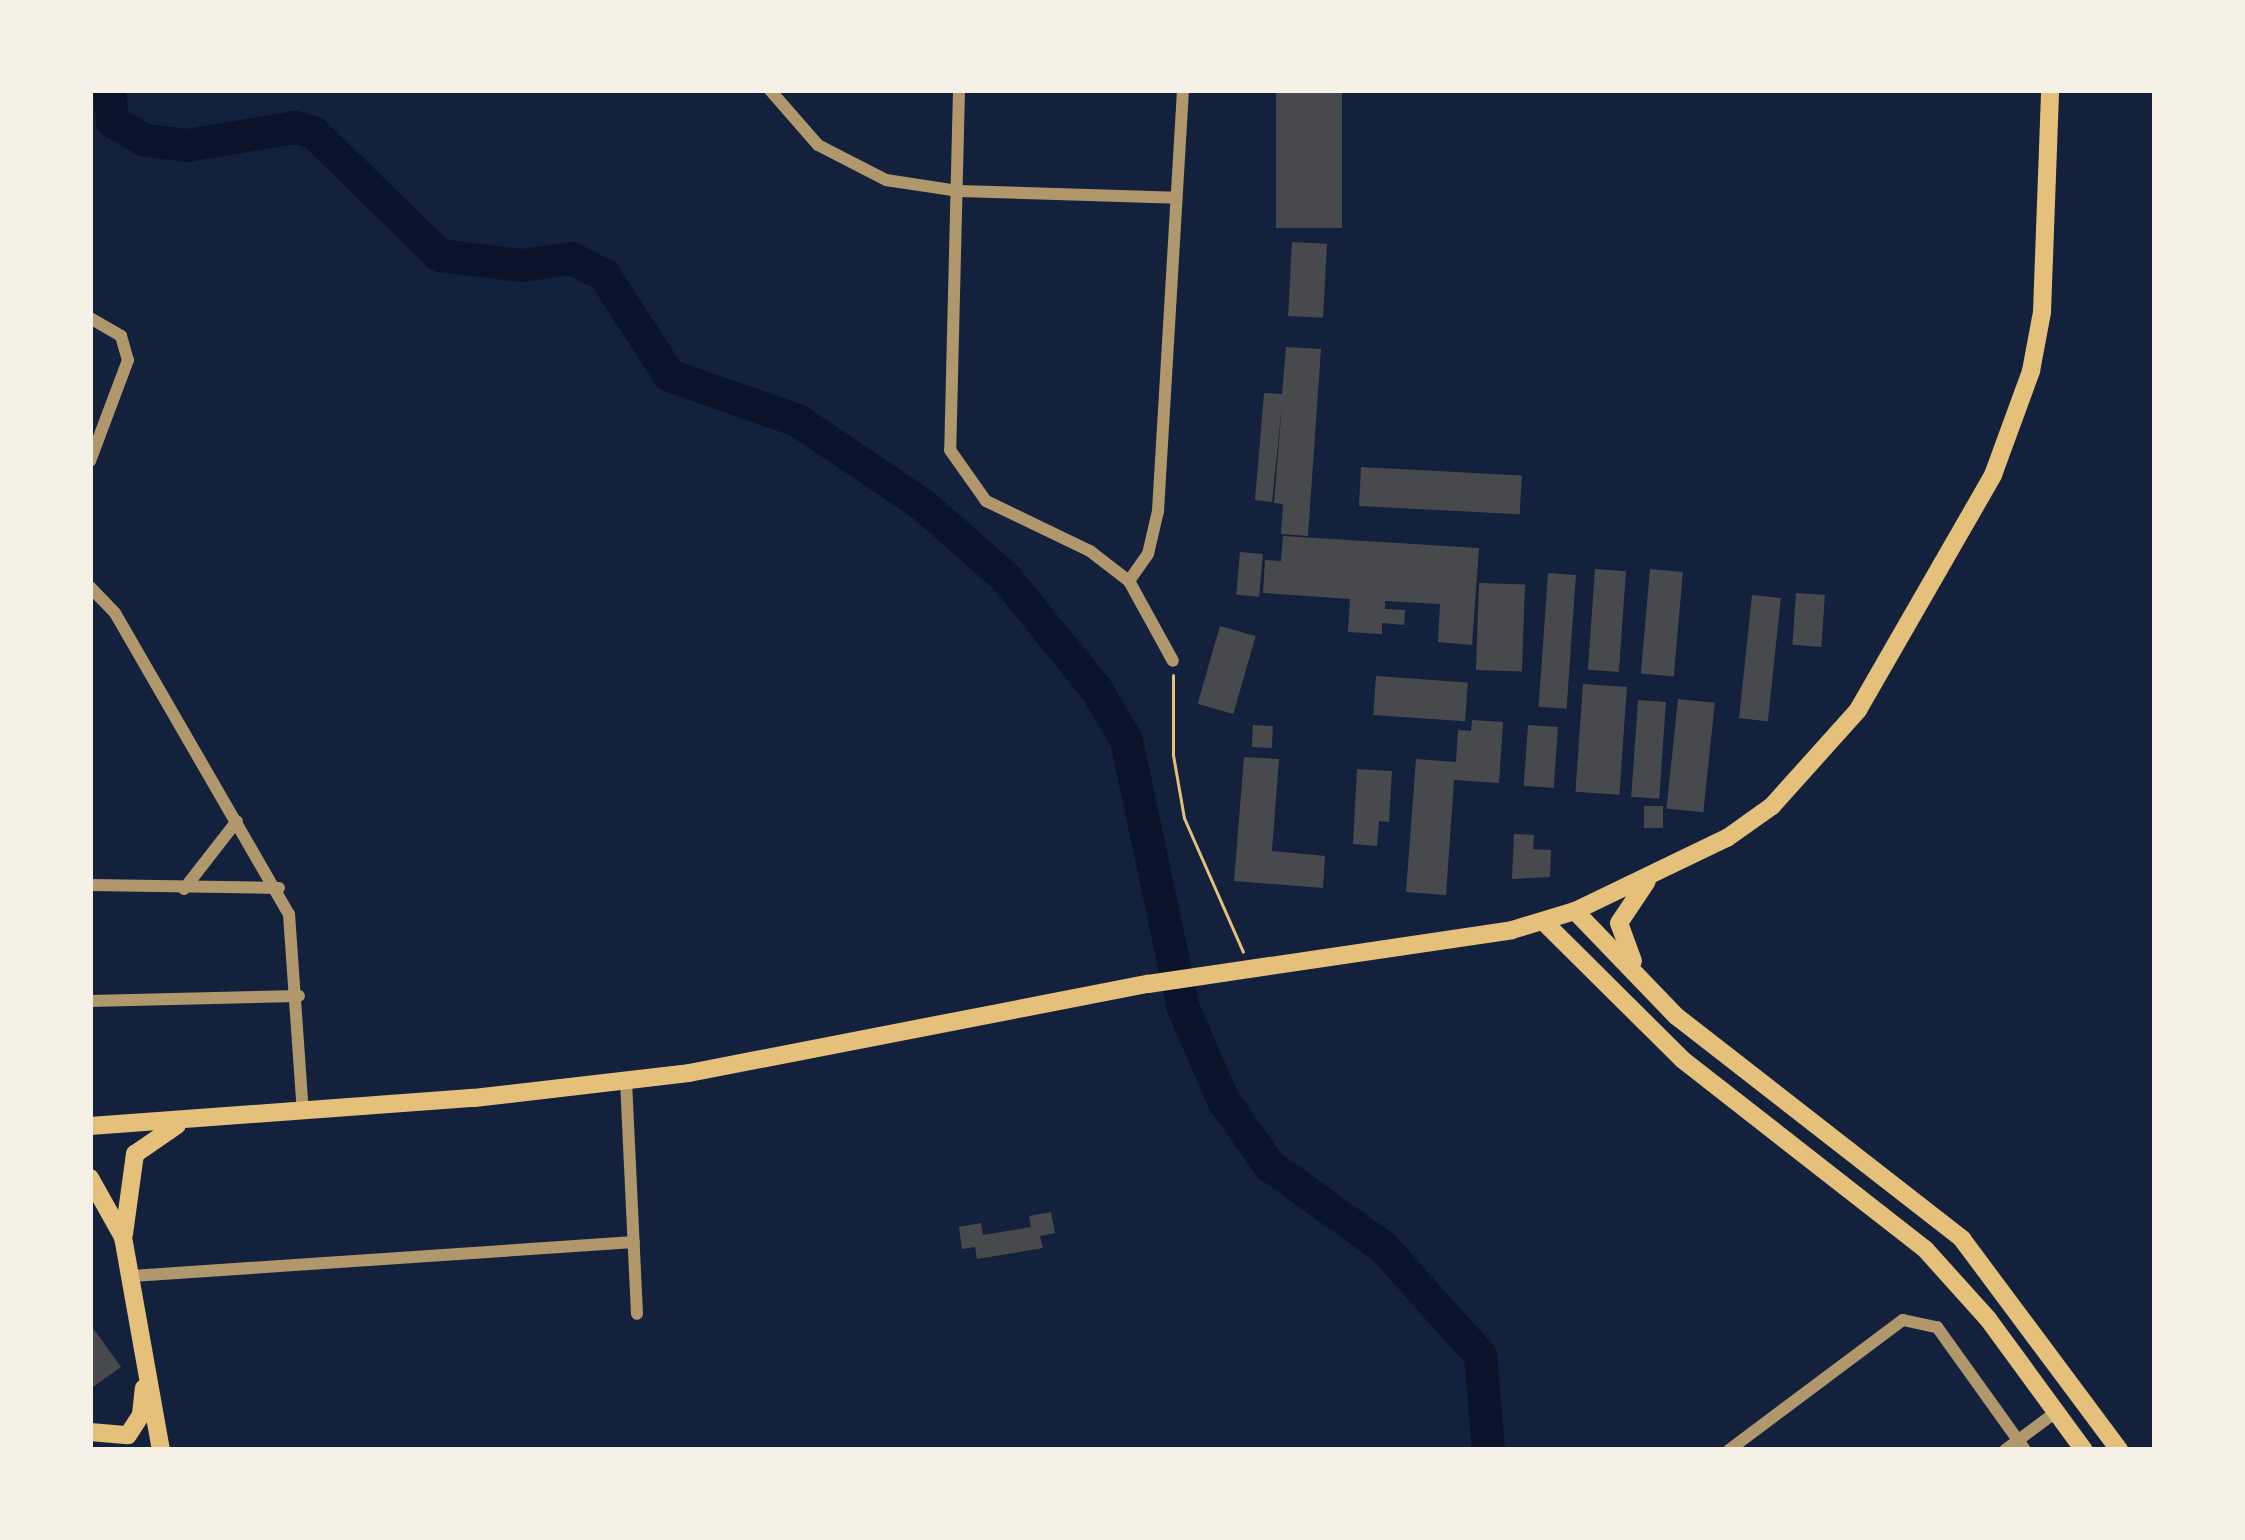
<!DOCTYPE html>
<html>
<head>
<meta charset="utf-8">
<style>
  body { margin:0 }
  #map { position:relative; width:2245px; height:1540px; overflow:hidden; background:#14213d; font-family:"Source Sans 3",sans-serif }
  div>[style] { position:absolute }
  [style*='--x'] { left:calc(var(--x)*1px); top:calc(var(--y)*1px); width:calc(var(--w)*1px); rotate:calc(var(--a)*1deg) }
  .river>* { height:33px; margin:-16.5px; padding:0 16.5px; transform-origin:16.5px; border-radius:16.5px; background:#0b132b }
  .building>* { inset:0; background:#48494c; transform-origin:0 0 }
  .path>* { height:3px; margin:-1.5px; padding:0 1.5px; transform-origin:1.5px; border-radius:1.5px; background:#e5c07b }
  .minor>* { height:12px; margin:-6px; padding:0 6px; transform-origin:6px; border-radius:6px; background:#b1986c }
  .primary>* { height:18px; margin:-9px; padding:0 9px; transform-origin:9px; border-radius:9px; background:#e5c07b }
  span { translate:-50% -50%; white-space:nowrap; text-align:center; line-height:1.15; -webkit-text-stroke:9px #f6f1e7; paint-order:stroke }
  .frame { position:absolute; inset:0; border:93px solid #f6f1e7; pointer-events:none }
</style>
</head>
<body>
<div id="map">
  <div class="river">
    <div style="--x:109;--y:90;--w:31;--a:84"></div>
    <div style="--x:112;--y:121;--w:38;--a:30"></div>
    <div style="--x:145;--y:140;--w:42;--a:6.8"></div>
    <div style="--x:187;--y:145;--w:109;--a:-9.5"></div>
    <div style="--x:295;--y:127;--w:19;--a:16"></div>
    <div style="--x:313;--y:132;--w:176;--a:44.3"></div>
    <div style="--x:439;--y:255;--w:83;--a:7"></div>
    <div style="--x:521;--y:265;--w:50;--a:-8"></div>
    <div style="--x:571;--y:258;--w:37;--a:27"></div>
    <div style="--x:604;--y:275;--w:119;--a:57"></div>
    <div style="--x:669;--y:375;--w:136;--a:19.4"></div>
    <div style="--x:797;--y:420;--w:151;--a:33.9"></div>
    <div style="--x:922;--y:504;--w:111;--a:41.3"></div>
    <div style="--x:1005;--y:577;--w:144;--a:50.9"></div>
    <div style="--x:1096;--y:689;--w:59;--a:59.5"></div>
    <div style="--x:1126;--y:740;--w:274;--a:78"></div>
    <div style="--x:1183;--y:1008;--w:100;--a:66.5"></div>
    <div style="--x:1223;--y:1100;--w:80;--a:54.7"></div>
    <div style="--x:1269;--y:1165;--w:140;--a:35.7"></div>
    <div style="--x:1383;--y:1247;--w:145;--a:48.1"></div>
    <div style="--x:1480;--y:1355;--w:95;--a:85.2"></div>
  </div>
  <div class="building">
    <div style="left:1276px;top:90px;width:66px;height:138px"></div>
    <div style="left:1292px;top:242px;width:35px;height:74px;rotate:3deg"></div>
    <div style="clip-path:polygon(1286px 347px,1321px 349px,1308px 536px,1281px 534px,1283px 504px,1274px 503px,1282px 405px,1272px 502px,1255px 500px,1264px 393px,1282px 394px)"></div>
    <div style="left:1361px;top:467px;width:161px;height:39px;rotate:3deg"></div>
    <div style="clip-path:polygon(1283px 536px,1479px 548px,1472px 645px,1438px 642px,1440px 604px,1385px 601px,1385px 609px,1405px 610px,1404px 625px,1382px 623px,1382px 634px,1348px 632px,1350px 599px,1263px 593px,1265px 560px,1281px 561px)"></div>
    <div style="left:1240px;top:552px;width:23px;height:43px;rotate:5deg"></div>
    <div style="left:1595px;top:569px;width:31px;height:101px;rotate:4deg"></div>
    <div style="left:1650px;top:569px;width:33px;height:105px;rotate:5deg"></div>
    <div style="left:1548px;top:573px;width:28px;height:134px;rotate:4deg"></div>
    <div style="left:1479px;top:583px;width:46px;height:87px;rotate:2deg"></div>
    <div style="left:1796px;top:593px;width:29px;height:52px;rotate:4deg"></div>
    <div style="left:1752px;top:595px;width:29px;height:124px;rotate:6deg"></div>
    <div style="left:1220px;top:626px;width:37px;height:81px;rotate:16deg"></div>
    <div style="left:1376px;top:676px;width:92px;height:39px;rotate:4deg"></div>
    <div style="left:1583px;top:684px;width:44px;height:108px;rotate:4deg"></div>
    <div style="left:1678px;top:699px;width:37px;height:110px;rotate:6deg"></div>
    <div style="left:1638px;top:700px;width:28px;height:97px;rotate:4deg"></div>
    <div style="clip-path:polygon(1472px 720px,1503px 722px,1499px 783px,1454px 780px,1446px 895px,1406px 892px,1416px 759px,1456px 762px,1458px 730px,1471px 731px)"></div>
    <div style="left:1253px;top:725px;width:20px;height:22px;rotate:3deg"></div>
    <div style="left:1528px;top:725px;width:30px;height:61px;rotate:4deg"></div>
    <div style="clip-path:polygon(1244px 757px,1279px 759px,1272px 851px,1325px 856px,1323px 888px,1234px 881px)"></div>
    <div style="clip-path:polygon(1357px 769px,1392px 771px,1389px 822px,1379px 821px,1377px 846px,1353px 844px)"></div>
    <div style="left:1644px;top:806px;width:19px;height:22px"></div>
    <div style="clip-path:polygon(1514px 834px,1534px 835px,1533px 849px,1551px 850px,1550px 877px,1512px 879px)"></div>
    <div style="clip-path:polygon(1051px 1212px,1055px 1233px,1040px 1236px,1043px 1248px,977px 1259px,975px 1247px,962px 1249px,959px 1227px,981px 1223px,983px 1235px,1031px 1227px,1029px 1216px)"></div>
    <div style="clip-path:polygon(90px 1324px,121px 1367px,90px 1389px)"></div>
  </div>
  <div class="path">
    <div style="--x:1173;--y:675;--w:80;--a:90"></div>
    <div style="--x:1173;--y:755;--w:64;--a:80.1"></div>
    <div style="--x:1184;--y:818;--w:146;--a:66.2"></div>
  </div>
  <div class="minor">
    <div style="--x:770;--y:90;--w:73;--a:48.9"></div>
    <div style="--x:818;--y:145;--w:76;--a:27.2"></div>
    <div style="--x:886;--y:180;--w:74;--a:8.6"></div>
    <div style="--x:959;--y:191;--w:217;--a:1.8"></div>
    <div style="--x:959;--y:90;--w:360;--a:91.4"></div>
    <div style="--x:950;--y:450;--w:62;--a:54.8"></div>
    <div style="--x:986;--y:501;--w:115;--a:25.7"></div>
    <div style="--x:1090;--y:551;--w:49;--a:37.6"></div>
    <div style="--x:1129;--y:581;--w:91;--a:61.2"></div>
    <div style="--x:90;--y:318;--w:36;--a:30"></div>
    <div style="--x:121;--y:336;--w:25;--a:74"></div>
    <div style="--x:128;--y:360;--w:108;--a:110.6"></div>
    <div style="--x:1129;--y:581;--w:33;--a:-55"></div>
    <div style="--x:1148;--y:554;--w:44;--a:-76.9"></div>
    <div style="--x:1158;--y:511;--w:422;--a:-86.6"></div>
    <div style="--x:90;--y:587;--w:36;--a:46"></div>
    <div style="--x:115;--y:613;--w:348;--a:60"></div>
    <div style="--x:289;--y:914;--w:198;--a:86"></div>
    <div style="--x:90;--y:885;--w:189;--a:0.9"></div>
    <div style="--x:184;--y:889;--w:86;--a:-52.1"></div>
    <div style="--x:90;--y:1001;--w:209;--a:-1.4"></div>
    <div style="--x:626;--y:1081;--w:233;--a:87.3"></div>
    <div style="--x:132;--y:1276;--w:503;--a:-3.87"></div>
    <div style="--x:1729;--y:1450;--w:217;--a:-36.8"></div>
    <div style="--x:1903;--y:1320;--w:35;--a:12"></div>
    <div style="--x:1937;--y:1327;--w:151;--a:54.4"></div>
    <div style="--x:2005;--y:1450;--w:64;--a:-36.7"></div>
  </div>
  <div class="primary">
    <div style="--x:1575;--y:911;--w:146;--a:46.1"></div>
    <div style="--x:1676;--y:1016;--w:363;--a:37.9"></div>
    <div style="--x:1962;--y:1239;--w:263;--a:53.3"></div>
    <div style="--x:1545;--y:923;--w:194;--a:44.8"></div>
    <div style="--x:1683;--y:1060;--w:307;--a:38"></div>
    <div style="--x:1925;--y:1249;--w:94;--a:48"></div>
    <div style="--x:1988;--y:1319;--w:162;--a:53.8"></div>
    <div style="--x:1633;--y:961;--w:40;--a:-110.2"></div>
    <div style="--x:1619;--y:923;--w:50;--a:-56.3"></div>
    <div style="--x:90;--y:1126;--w:385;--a:-4.2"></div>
    <div style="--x:474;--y:1098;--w:216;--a:-6.6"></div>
    <div style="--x:689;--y:1073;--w:468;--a:-11"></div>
    <div style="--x:1148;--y:984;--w:368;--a:-8.4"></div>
    <div style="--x:1512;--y:930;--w:66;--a:-16.8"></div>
    <div style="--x:1575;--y:911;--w:169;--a:-25.7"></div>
    <div style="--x:1727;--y:838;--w:55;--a:-35.4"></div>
    <div style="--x:1772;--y:806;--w:129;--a:-48.1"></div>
    <div style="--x:1858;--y:710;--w:271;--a:-60.1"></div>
    <div style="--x:1993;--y:475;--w:111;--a:-69.9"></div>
    <div style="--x:2031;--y:371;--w:60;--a:-79.4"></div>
    <div style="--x:2042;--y:312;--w:222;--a:-87.9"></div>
    <div style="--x:90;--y:1178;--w:68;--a:60.8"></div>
    <div style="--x:123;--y:1237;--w:216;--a:79.9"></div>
    <div style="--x:124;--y:1234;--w:81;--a:-82.2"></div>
    <div style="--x:135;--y:1154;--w:51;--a:-34.6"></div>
    <div style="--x:90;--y:1432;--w:38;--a:5"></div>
    <div style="--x:128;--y:1435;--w:24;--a:-57"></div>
    <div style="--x:141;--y:1415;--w:27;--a:-84"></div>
  </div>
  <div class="frame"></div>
</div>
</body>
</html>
